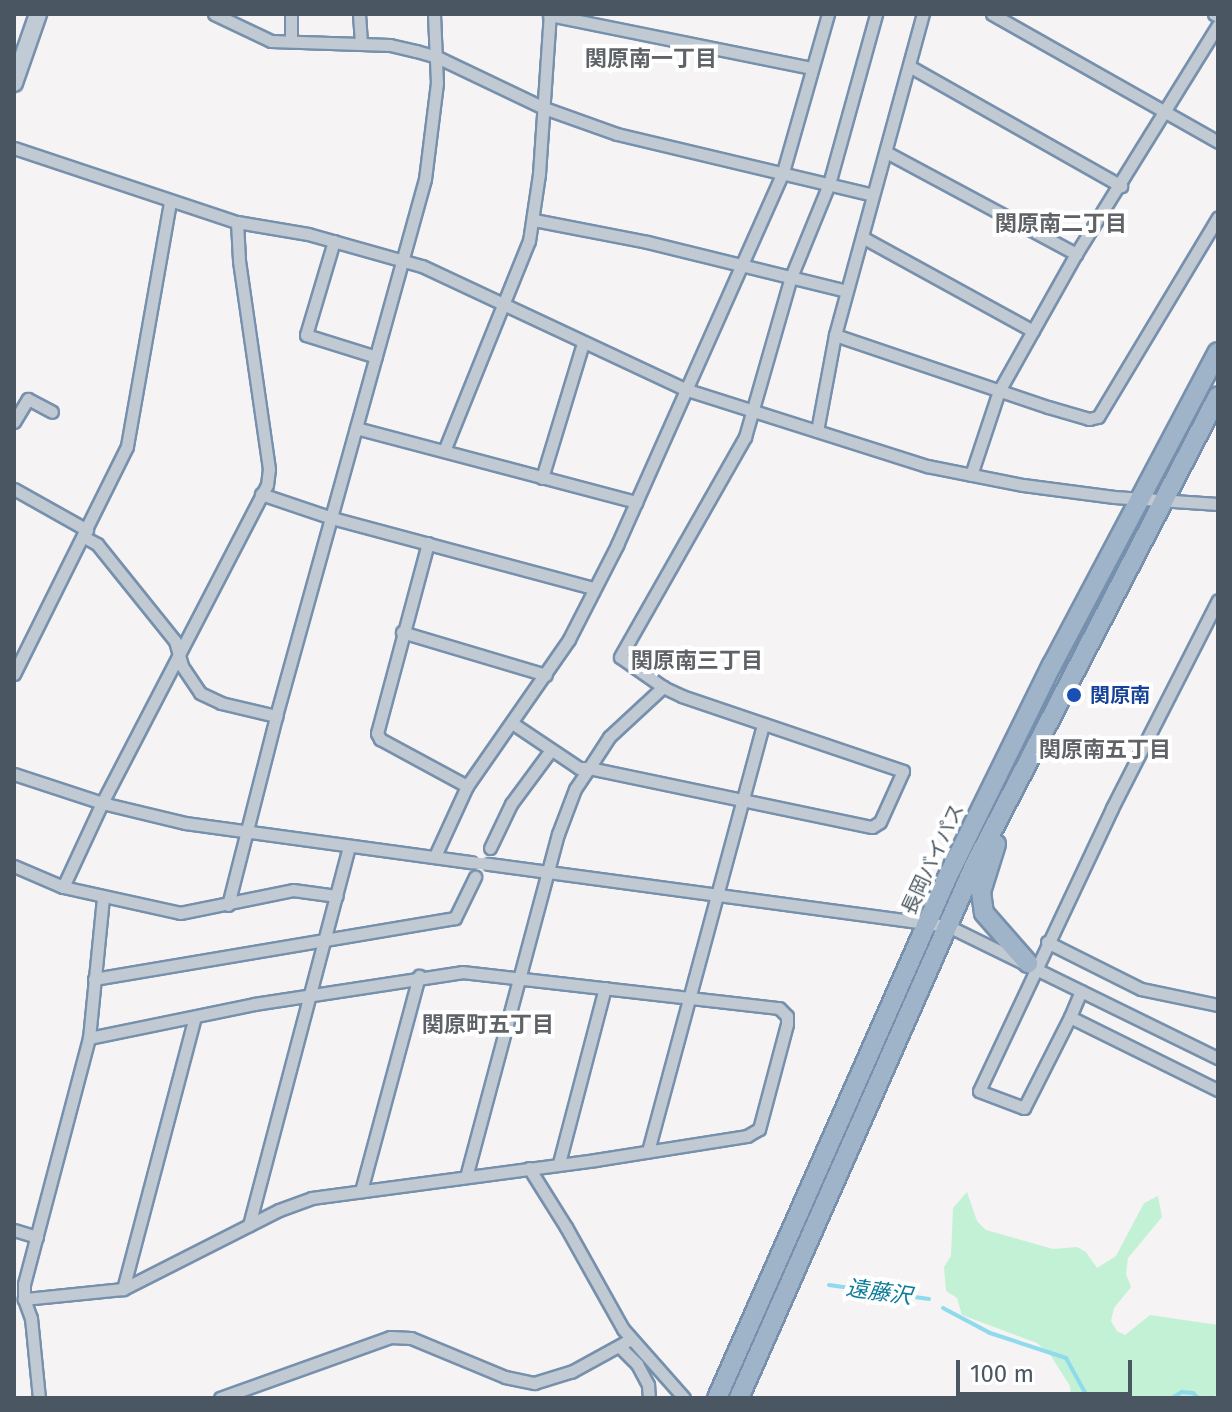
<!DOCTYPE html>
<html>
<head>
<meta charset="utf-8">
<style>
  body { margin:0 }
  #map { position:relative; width:1232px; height:1412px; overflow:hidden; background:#f5f3f3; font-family:"Fira Sans","Noto Sans JP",sans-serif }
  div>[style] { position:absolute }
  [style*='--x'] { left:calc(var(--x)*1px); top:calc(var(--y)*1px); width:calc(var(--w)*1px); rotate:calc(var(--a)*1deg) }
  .green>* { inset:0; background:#c3f1d5 }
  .stream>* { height:4px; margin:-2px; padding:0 2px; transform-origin:2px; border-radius:2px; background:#90daee }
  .roads { filter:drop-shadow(2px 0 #7690ad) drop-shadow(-2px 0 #7690ad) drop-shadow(0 2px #7690ad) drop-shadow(0 -2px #7690ad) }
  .minor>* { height:11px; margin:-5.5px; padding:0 5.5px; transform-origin:5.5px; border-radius:5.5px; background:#c1cad2 }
  .secondary>* { height:16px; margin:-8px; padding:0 8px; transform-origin:8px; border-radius:8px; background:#c1cbd6 }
  .trunk>* { height:18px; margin:-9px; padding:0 9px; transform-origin:9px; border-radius:9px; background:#9fb4c9 }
  .minor-bridge>* { height:11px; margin:-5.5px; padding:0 5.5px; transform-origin:5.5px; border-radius:5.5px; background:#c1cad2 }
  .dots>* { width:22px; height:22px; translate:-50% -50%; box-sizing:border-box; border:4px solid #fff; border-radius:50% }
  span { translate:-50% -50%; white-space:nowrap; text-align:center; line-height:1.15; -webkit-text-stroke:8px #fff; paint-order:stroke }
  .transit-label { font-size:20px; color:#164399; font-weight:700 }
  .left { translate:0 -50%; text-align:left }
  .street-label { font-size:20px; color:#4a5661 }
  .neighbourhood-label { font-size:22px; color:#5f6368; font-weight:700 }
  .water-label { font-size:22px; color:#0c7c9b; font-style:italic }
  .frame { position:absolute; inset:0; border:16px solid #4a5661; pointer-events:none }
  .scale { position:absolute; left:956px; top:1360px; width:176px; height:36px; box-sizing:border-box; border:4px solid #4a5661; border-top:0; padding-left:10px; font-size:24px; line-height:28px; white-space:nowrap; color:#4a5661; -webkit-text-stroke:6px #fff; paint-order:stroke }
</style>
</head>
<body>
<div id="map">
  <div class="green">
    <div style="clip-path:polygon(967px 1192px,977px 1221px,986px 1230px,1053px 1249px,1077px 1247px,1086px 1252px,1097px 1268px,1116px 1256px,1144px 1203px,1158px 1196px,1162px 1217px,1128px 1258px,1126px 1274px,1131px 1287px,1114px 1308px,1111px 1321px,1117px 1331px,1125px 1335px,1150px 1315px,1218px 1325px,1218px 1390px,1214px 1398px,1071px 1398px,1070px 1386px,1051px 1356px,1037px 1343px,962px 1315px,957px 1298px,946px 1291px,944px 1267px,951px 1256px,953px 1208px)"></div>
  </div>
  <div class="stream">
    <div style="--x:829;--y:1285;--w:101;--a:8"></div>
    <div style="--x:943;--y:1308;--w:53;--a:28"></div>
    <div style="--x:990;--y:1333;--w:80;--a:18.2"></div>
    <div style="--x:1066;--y:1358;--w:46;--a:61.2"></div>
    <div style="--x:1172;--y:1398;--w:12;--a:-31"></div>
    <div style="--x:1182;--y:1392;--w:11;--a:5"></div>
    <div style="--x:1193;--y:1393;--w:7;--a:45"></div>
  </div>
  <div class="roads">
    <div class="minor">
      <div style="--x:214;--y:14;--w:63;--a:25.3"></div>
      <div style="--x:271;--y:41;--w:119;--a:1.9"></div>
      <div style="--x:390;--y:45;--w:27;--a:13"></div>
      <div style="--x:416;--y:51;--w:22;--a:16"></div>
      <div style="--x:437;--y:57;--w:119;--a:25.5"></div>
      <div style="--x:544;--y:108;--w:77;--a:19.6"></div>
      <div style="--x:617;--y:134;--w:263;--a:13.4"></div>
      <div style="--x:291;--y:14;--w:27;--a:90"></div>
      <div style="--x:359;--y:14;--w:29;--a:86"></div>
      <div style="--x:992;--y:14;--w:260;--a:29.5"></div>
      <div style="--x:1214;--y:14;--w:4;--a:27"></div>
      <div style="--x:549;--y:15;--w:268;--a:11.4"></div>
      <div style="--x:909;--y:66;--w:244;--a:29.5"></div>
      <div style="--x:14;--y:148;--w:235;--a:18.4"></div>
      <div style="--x:237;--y:222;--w:72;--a:9.6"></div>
      <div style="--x:308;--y:234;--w:118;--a:15.7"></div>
      <div style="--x:422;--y:266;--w:289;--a:25.1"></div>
      <div style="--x:684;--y:389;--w:255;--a:17.6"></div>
      <div style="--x:927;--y:466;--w:98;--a:11.2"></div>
      <div style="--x:1023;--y:485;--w:92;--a:7.5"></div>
      <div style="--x:1114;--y:497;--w:104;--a:3.9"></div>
      <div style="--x:886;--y:152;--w:216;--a:28.2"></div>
      <div style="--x:534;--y:220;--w:115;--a:11"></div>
      <div style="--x:647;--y:242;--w:205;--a:13.8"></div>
      <div style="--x:862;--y:237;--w:195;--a:28.8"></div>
      <div style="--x:334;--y:241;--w:98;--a:106.6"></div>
      <div style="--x:306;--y:335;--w:73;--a:17.4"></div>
      <div style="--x:835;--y:335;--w:225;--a:18.7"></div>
      <div style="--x:1048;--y:407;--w:43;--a:16.3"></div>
      <div style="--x:1089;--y:419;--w:9;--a:-13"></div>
      <div style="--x:1098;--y:417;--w:233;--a:-59"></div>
      <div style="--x:14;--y:422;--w:27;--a:-59"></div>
      <div style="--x:28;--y:399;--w:27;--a:28"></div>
      <div style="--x:356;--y:428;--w:290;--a:14.8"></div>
      <div style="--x:817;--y:431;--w:98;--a:-79.4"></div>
      <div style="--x:835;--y:335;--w:333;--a:-74.7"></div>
      <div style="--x:444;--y:451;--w:227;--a:-68"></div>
      <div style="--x:529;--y:241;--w:68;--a:-81.5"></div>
      <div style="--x:539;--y:174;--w:160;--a:-86.1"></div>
      <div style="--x:971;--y:475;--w:89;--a:-71.6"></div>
      <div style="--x:999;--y:391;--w:157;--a:-60.7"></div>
      <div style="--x:1076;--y:254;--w:269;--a:-58.2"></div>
      <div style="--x:542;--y:478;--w:141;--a:-73.1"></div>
      <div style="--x:14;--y:489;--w:84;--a:29.3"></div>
      <div style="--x:261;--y:494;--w:75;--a:18.7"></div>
      <div style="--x:332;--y:518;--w:271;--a:15"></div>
      <div style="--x:84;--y:537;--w:15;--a:28"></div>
      <div style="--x:97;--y:544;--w:124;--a:51.2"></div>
      <div style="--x:175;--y:641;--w:26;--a:74"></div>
      <div style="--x:182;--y:666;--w:32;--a:56"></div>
      <div style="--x:200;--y:693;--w:23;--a:25"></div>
      <div style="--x:221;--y:703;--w:57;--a:13.3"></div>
      <div style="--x:428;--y:543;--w:197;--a:105"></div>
      <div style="--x:377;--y:733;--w:7;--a:63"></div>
      <div style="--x:380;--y:739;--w:99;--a:28.4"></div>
      <div style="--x:402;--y:632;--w:150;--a:16.6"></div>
      <div style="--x:14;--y:674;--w:254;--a:-63.6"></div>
      <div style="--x:127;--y:446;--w:248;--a:-80"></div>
      <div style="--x:512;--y:723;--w:81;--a:33.9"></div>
      <div style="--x:579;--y:768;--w:10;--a:0"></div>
      <div style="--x:589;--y:768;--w:37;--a:-57"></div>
      <div style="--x:609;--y:737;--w:74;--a:-42.8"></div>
      <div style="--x:14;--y:774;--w:93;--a:18.2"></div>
      <div style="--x:102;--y:803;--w:85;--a:13.5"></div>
      <div style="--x:185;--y:823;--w:289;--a:7.8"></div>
      <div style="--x:490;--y:848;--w:49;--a:-64.5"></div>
      <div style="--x:511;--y:804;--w:67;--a:-53.5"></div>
      <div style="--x:435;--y:856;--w:77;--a:-65.4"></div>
      <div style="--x:467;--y:786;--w:179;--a:-55.2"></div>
      <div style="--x:569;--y:639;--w:106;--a:-62.9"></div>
      <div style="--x:617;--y:545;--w:408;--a:-66"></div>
      <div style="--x:783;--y:172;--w:164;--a:-74.1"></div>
      <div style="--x:489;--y:864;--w:463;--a:7.7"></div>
      <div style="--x:948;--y:926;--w:301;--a:26.1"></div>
      <div style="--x:14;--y:866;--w:53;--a:23.2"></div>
      <div style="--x:63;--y:887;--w:120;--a:12.5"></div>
      <div style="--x:180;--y:913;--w:115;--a:-11.5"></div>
      <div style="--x:293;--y:890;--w:44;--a:7.8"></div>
      <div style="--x:63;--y:887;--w:93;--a:-65.1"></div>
      <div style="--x:102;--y:803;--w:358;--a:-62.6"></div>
      <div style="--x:267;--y:485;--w:16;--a:-83"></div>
      <div style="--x:269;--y:469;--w:211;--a:-98.2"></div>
      <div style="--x:239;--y:260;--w:38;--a:-93"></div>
      <div style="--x:228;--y:905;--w:195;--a:-75.7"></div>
      <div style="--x:276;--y:716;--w:557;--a:-74.49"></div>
      <div style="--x:425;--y:179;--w:97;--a:-82.9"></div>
      <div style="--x:437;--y:83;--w:69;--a:-92.5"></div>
      <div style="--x:1047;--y:942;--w:105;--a:26.6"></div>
      <div style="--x:1141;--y:989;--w:79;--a:11.7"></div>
      <div style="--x:462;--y:972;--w:319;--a:6.5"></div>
      <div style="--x:779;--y:1008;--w:11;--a:45"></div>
      <div style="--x:787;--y:1016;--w:8;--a:90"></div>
      <div style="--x:787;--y:1024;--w:109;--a:104.9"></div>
      <div style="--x:759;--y:1129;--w:14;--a:150"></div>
      <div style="--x:747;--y:1136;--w:153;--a:171"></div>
      <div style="--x:596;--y:1160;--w:287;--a:172.4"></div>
      <div style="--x:312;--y:1198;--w:35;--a:160"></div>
      <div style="--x:279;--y:1210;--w:175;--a:153.1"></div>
      <div style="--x:123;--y:1289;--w:100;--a:174.2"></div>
      <div style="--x:24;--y:1299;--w:15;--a:-90"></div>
      <div style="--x:24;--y:1284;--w:254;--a:-75.2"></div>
      <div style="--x:89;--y:1038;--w:168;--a:-11.6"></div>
      <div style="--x:254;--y:1004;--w:210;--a:-8.7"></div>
      <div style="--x:94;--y:979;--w:366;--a:-9.6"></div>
      <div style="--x:455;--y:918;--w:46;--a:-64"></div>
      <div style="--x:1081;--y:991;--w:28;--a:113"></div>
      <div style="--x:1070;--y:1017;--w:165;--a:26.3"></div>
      <div style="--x:1070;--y:1017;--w:102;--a:116.8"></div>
      <div style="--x:1024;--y:1108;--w:48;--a:-159.3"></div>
      <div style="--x:979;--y:1091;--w:313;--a:-64.8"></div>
      <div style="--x:1112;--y:808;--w:233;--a:-63"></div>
      <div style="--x:89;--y:1038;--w:141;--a:-84.3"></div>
      <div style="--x:648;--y:1151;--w:442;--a:-74.9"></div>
      <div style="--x:559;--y:1163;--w:181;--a:-75.3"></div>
      <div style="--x:529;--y:1168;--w:70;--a:57.9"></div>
      <div style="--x:566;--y:1227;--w:117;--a:60.8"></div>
      <div style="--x:623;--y:1329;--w:92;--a:48.5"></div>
      <div style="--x:466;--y:1177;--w:355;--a:-75"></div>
      <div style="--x:558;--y:834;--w:48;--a:-69.3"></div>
      <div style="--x:575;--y:789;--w:25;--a:-56"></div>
      <div style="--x:589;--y:768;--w:289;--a:11.8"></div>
      <div style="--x:872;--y:827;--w:9;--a:-32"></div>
      <div style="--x:880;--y:822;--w:56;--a:-65.7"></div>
      <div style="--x:903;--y:771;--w:233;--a:-161.3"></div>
      <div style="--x:682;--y:696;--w:21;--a:-155"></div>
      <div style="--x:663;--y:687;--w:52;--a:-145.1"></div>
      <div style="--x:620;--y:657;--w:253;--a:-60.4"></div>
      <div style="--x:745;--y:437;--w:166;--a:-74"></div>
      <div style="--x:791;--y:277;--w:100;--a:-67.8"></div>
      <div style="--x:829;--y:184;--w:176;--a:-74.5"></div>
      <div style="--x:361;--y:1191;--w:223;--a:-74.9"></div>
      <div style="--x:249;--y:1225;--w:391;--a:-75.2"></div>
      <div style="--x:14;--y:1230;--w:24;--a:17"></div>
      <div style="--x:123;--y:1289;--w:281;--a:-75.2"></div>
      <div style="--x:24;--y:1299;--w:20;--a:70"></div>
      <div style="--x:31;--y:1318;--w:80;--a:84.3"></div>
      <div style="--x:621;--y:1348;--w:23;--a:45"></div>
      <div style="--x:637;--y:1364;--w:24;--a:62"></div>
      <div style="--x:648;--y:1385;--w:13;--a:86"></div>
      <div style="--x:220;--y:1398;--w:181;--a:-19.7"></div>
      <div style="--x:390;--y:1337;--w:21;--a:3"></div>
      <div style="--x:411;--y:1338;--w:102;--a:22.5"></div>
      <div style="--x:505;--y:1377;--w:30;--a:12"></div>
      <div style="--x:534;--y:1383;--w:39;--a:-17"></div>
      <div style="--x:571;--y:1372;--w:68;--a:-28.8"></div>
    </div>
    <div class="secondary">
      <div style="--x:14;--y:83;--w:73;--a:-70.8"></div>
    </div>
    <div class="trunk">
      <div style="--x:996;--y:844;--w:50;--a:107.4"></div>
      <div style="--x:981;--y:892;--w:21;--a:82"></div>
      <div style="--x:984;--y:913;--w:67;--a:48.7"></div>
      <div style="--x:717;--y:1398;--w:569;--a:-66.14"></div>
      <div style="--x:947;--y:878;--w:237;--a:-63.8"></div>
      <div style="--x:1052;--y:665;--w:354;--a:-62.1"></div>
      <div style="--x:739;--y:1398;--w:584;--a:-66.16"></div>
      <div style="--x:975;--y:864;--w:527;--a:-62.56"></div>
    </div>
  </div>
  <div class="minor-bridge">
    <div style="--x:471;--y:862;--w:18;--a:6"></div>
  </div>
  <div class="dots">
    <div style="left:1074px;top:695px;background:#1a4fb4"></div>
  </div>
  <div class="transit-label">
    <span class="left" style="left:1090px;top:695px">関原南</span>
  </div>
  <div class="street-label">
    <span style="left:933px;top:859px;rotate:-65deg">長岡バイパス</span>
  </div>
  <div class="neighbourhood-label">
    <span style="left:651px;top:59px">関原南一丁目</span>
    <span style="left:1061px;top:224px">関原南二丁目</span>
    <span style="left:697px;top:661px">関原南三丁目</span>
    <span style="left:1105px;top:750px">関原南五丁目</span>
    <span style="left:488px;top:1025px">関原町五丁目</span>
  </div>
  <div class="water-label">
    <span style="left:879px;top:1292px;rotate:8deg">遠藤沢</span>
  </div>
  <div class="frame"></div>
  <div class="scale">100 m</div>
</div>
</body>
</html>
